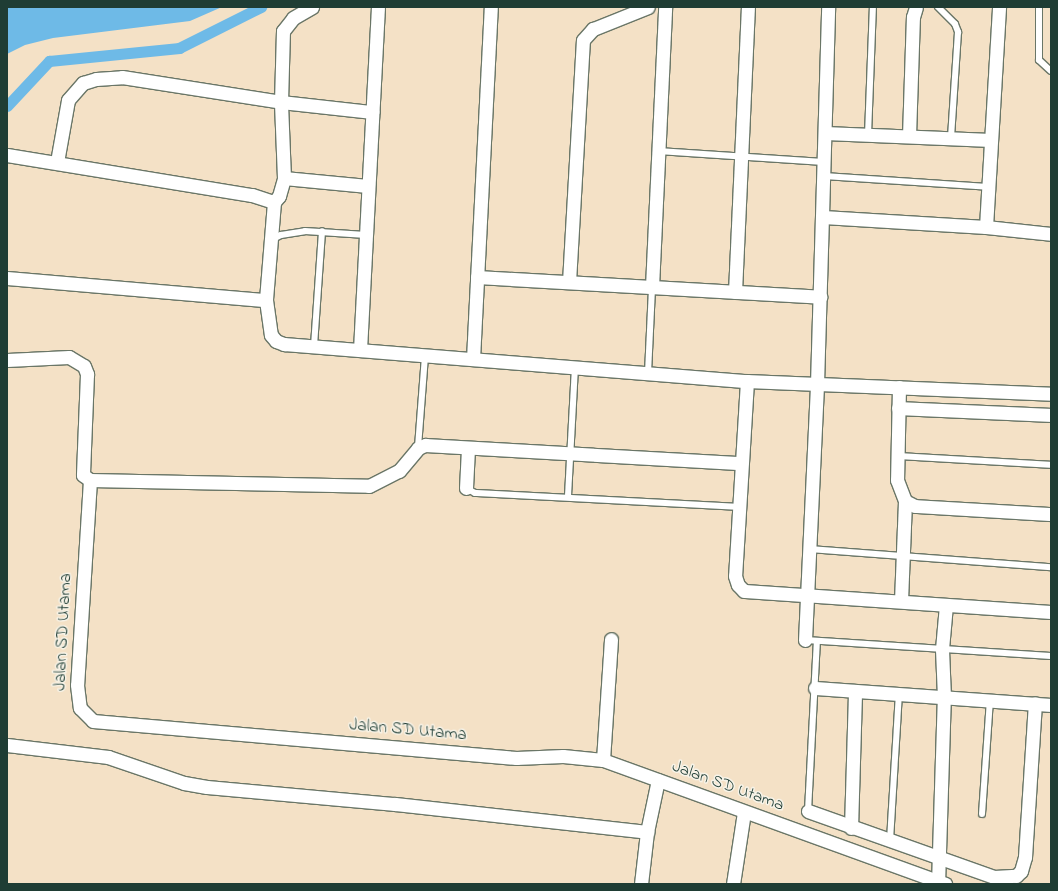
<!DOCTYPE html>
<html>
<head>
<meta charset="utf-8">
<style>
  body { margin:0 }
  #map { position:relative; width:1058px; height:891px; overflow:hidden; background:#f4e1c6; font-family:"Indie Flower",sans-serif }
  div>[style] { position:absolute }
  [style*='--x'] { left:calc(var(--x)*1px); top:calc(var(--y)*1px); width:calc(var(--w)*1px); rotate:calc(var(--a)*1deg) }
  .water>* { inset:0; background:#6ebae7 }
  .canal>* { height:11px; margin:-5.5px; padding:0 5.5px; transform-origin:5.5px; border-radius:5.5px; background:#6ebae7 }
  .roads { filter:drop-shadow(1px 0 #6a7667) drop-shadow(-1px 0 #6a7667) drop-shadow(0 1px #6a7667) drop-shadow(0 -1px #6a7667) }
  .service>* { height:6px; margin:-3px; padding:0 3px; transform-origin:3px; border-radius:3px; background:#fff }
  .minor>* { height:13px; margin:-6.5px; padding:0 6.5px; transform-origin:6.5px; border-radius:6.5px; background:#fff }
  span { translate:-50% -50%; white-space:nowrap; text-align:center; line-height:1.15; -webkit-text-stroke:3px #f7f3e8; paint-order:stroke }
  .street-label { font-size:17px; color:#1f3d34 }
  .frame { position:absolute; inset:0; border:8px solid #1f3d34; pointer-events:none }
</style>
</head>
<body>
<div id="map">
  <div class="water">
    <div style="clip-path:polygon(7px 7px,222px 7px,190px 21px,53px 38px,25px 45px,7px 54px)"></div>
  </div>
  <div class="canal">
    <div style="--x:7;--y:106;--w:62;--a:-47"></div>
    <div style="--x:49;--y:61;--w:131;--a:-5.7"></div>
    <div style="--x:179;--y:48;--w:92;--a:-26.6"></div>
  </div>
  <div class="roads">
    <div class="service">
      <div style="--x:938;--y:7;--w:24;--a:45"></div>
      <div style="--x:955;--y:24;--w:9;--a:69"></div>
      <div style="--x:958;--y:32;--w:106;--a:93.8"></div>
      <div style="--x:1039;--y:7;--w:53;--a:90"></div>
      <div style="--x:1039;--y:60;--w:16;--a:43"></div>
      <div style="--x:868;--y:135;--w:128;--a:-87.8"></div>
      <div style="--x:658;--y:151;--w:166;--a:3.8"></div>
      <div style="--x:824;--y:176;--w:164;--a:3.8"></div>
      <div style="--x:271;--y:240;--w:11;--a:-27"></div>
      <div style="--x:281;--y:235;--w:24;--a:-9"></div>
      <div style="--x:305;--y:231;--w:61;--a:3.8"></div>
      <div style="--x:314;--y:346;--w:115;--a:-86"></div>
      <div style="--x:648;--y:373;--w:86;--a:-87.3"></div>
      <div style="--x:418;--y:447;--w:92;--a:-85.6"></div>
      <div style="--x:897;--y:456;--w:154;--a:3.3"></div>
      <div style="--x:466;--y:488;--w:10;--a:29"></div>
      <div style="--x:475;--y:493;--w:263;--a:3"></div>
      <div style="--x:568;--y:496;--w:129;--a:-86.9"></div>
      <div style="--x:809;--y:549;--w:243;--a:4.3"></div>
      <div style="--x:805;--y:640;--w:247;--a:3.7"></div>
      <div style="--x:808;--y:811;--w:170;--a:-87"></div>
      <div style="--x:982;--y:814;--w:114;--a:-86"></div>
      <div style="--x:890;--y:840;--w:146;--a:-86.5"></div>
    </div>
    <div class="minor">
      <div style="--x:825;--y:133;--w:166;--a:2.4"></div>
      <div style="--x:909;--y:136;--w:119;--a:-88.1"></div>
      <div style="--x:913;--y:17;--w:10;--a:-73"></div>
      <div style="--x:7;--y:155;--w:248;--a:9.3"></div>
      <div style="--x:252;--y:195;--w:23;--a:18"></div>
      <div style="--x:274;--y:202;--w:98;--a:94.7"></div>
      <div style="--x:266;--y:300;--w:35;--a:82"></div>
      <div style="--x:271;--y:335;--w:8;--a:50"></div>
      <div style="--x:276;--y:341;--w:9;--a:21"></div>
      <div style="--x:284;--y:344;--w:464;--a:4.6"></div>
      <div style="--x:747;--y:381;--w:304;--a:2.4"></div>
      <div style="--x:57;--y:162;--w:63;--a:-79.9"></div>
      <div style="--x:68;--y:100;--w:23;--a:-49"></div>
      <div style="--x:83;--y:83;--w:14;--a:-17"></div>
      <div style="--x:96;--y:79;--w:26;--a:-4"></div>
      <div style="--x:122;--y:77;--w:161;--a:8.9"></div>
      <div style="--x:281;--y:102;--w:92;--a:6.3"></div>
      <div style="--x:284;--y:178;--w:84;--a:5.4"></div>
      <div style="--x:274;--y:202;--w:8;--a:-50"></div>
      <div style="--x:279;--y:196;--w:19;--a:-74"></div>
      <div style="--x:284;--y:178;--w:76;--a:-92.3"></div>
      <div style="--x:281;--y:102;--w:71;--a:-88.4"></div>
      <div style="--x:283;--y:31;--w:16;--a:-52"></div>
      <div style="--x:293;--y:18;--w:22;--a:-30"></div>
      <div style="--x:823;--y:217;--w:163;--a:3.5"></div>
      <div style="--x:986;--y:227;--w:65;--a:6.1"></div>
      <div style="--x:986;--y:227;--w:220;--a:-86.6"></div>
      <div style="--x:477;--y:277;--w:344;--a:3.3"></div>
      <div style="--x:7;--y:278;--w:260;--a:4.9"></div>
      <div style="--x:569;--y:282;--w:242;--a:-86.7"></div>
      <div style="--x:583;--y:40;--w:15;--a:-48"></div>
      <div style="--x:593;--y:29;--w:59;--a:-21.8"></div>
      <div style="--x:652;--y:287;--w:280;--a:-87.3"></div>
      <div style="--x:735;--y:292;--w:285;--a:-87.4"></div>
      <div style="--x:360;--y:350;--w:343;--a:-87"></div>
      <div style="--x:473;--y:359;--w:352;--a:-87.1"></div>
      <div style="--x:7;--y:360;--w:62;--a:-2.8"></div>
      <div style="--x:69;--y:357;--w:17;--a:31"></div>
      <div style="--x:84;--y:366;--w:9;--a:69"></div>
      <div style="--x:87;--y:374;--w:101;--a:92.3"></div>
      <div style="--x:83;--y:475;--w:9;--a:36"></div>
      <div style="--x:90;--y:480;--w:279;--a:1.2"></div>
      <div style="--x:369;--y:486;--w:34;--a:-27"></div>
      <div style="--x:399;--y:471;--w:30;--a:-50"></div>
      <div style="--x:418;--y:448;--w:8;--a:-23"></div>
      <div style="--x:425;--y:445;--w:317;--a:3.3"></div>
      <div style="--x:747;--y:381;--w:195;--a:93.5"></div>
      <div style="--x:735;--y:576;--w:9;--a:72"></div>
      <div style="--x:738;--y:585;--w:8;--a:45"></div>
      <div style="--x:744;--y:591;--w:308;--a:3.9"></div>
      <div style="--x:899;--y:387;--w:93;--a:91.2"></div>
      <div style="--x:897;--y:480;--w:22;--a:69"></div>
      <div style="--x:905;--y:501;--w:11;--a:27"></div>
      <div style="--x:915;--y:506;--w:136;--a:3.4"></div>
      <div style="--x:898;--y:408;--w:153;--a:2.6"></div>
      <div style="--x:90;--y:480;--w:205;--a:93.6"></div>
      <div style="--x:77;--y:685;--w:23;--a:83"></div>
      <div style="--x:80;--y:708;--w:18;--a:45"></div>
      <div style="--x:93;--y:721;--w:425;--a:5"></div>
      <div style="--x:516;--y:758;--w:47;--a:-2.4"></div>
      <div style="--x:563;--y:756;--w:40;--a:5.7"></div>
      <div style="--x:603;--y:760;--w:364;--a:19.9"></div>
      <div style="--x:466;--y:488;--w:40;--a:-87.1"></div>
      <div style="--x:901;--y:601;--w:100;--a:-87.7"></div>
      <div style="--x:805;--y:640;--w:256;--a:-87.3"></div>
      <div style="--x:817;--y:384;--w:377;--a:-88.3"></div>
      <div style="--x:815;--y:688;--w:237;--a:4.1"></div>
      <div style="--x:7;--y:745;--w:102;--a:6.8"></div>
      <div style="--x:108;--y:757;--w:80;--a:18.9"></div>
      <div style="--x:184;--y:783;--w:23;--a:10"></div>
      <div style="--x:207;--y:787;--w:189;--a:5.2"></div>
      <div style="--x:395;--y:804;--w:254;--a:6.3"></div>
      <div style="--x:603;--y:760;--w:121;--a:-86.2"></div>
      <div style="--x:808;--y:811;--w:197;--a:19.5"></div>
      <div style="--x:994;--y:877;--w:22;--a:-3"></div>
      <div style="--x:1016;--y:876;--w:7;--a:-45"></div>
      <div style="--x:1021;--y:871;--w:15;--a:-74"></div>
      <div style="--x:1025;--y:857;--w:154;--a:-86.3"></div>
      <div style="--x:851;--y:828;--w:137;--a:-88.3"></div>
      <div style="--x:641;--y:884;--w:52;--a:-83.4"></div>
      <div style="--x:647;--y:832;--w:53;--a:-78.1"></div>
      <div style="--x:733;--y:884;--w:73;--a:-81.3"></div>
      <div style="--x:938;--y:884;--w:187;--a:-88.2"></div>
      <div style="--x:944;--y:697;--w:48;--a:-92.4"></div>
      <div style="--x:942;--y:649;--w:44;--a:-84.8"></div>
    </div>
  </div>
  <div class="street-label">
    <span style="left:63px;top:632px;rotate:-87deg">Jalan SD Utama</span>
    <span style="left:408px;top:730px;rotate:5deg">Jalan SD Utama</span>
    <span style="left:728px;top:786px;rotate:20deg">Jalan SD Utama</span>
  </div>
  <div class="frame"></div>
</div>
</body>
</html>
